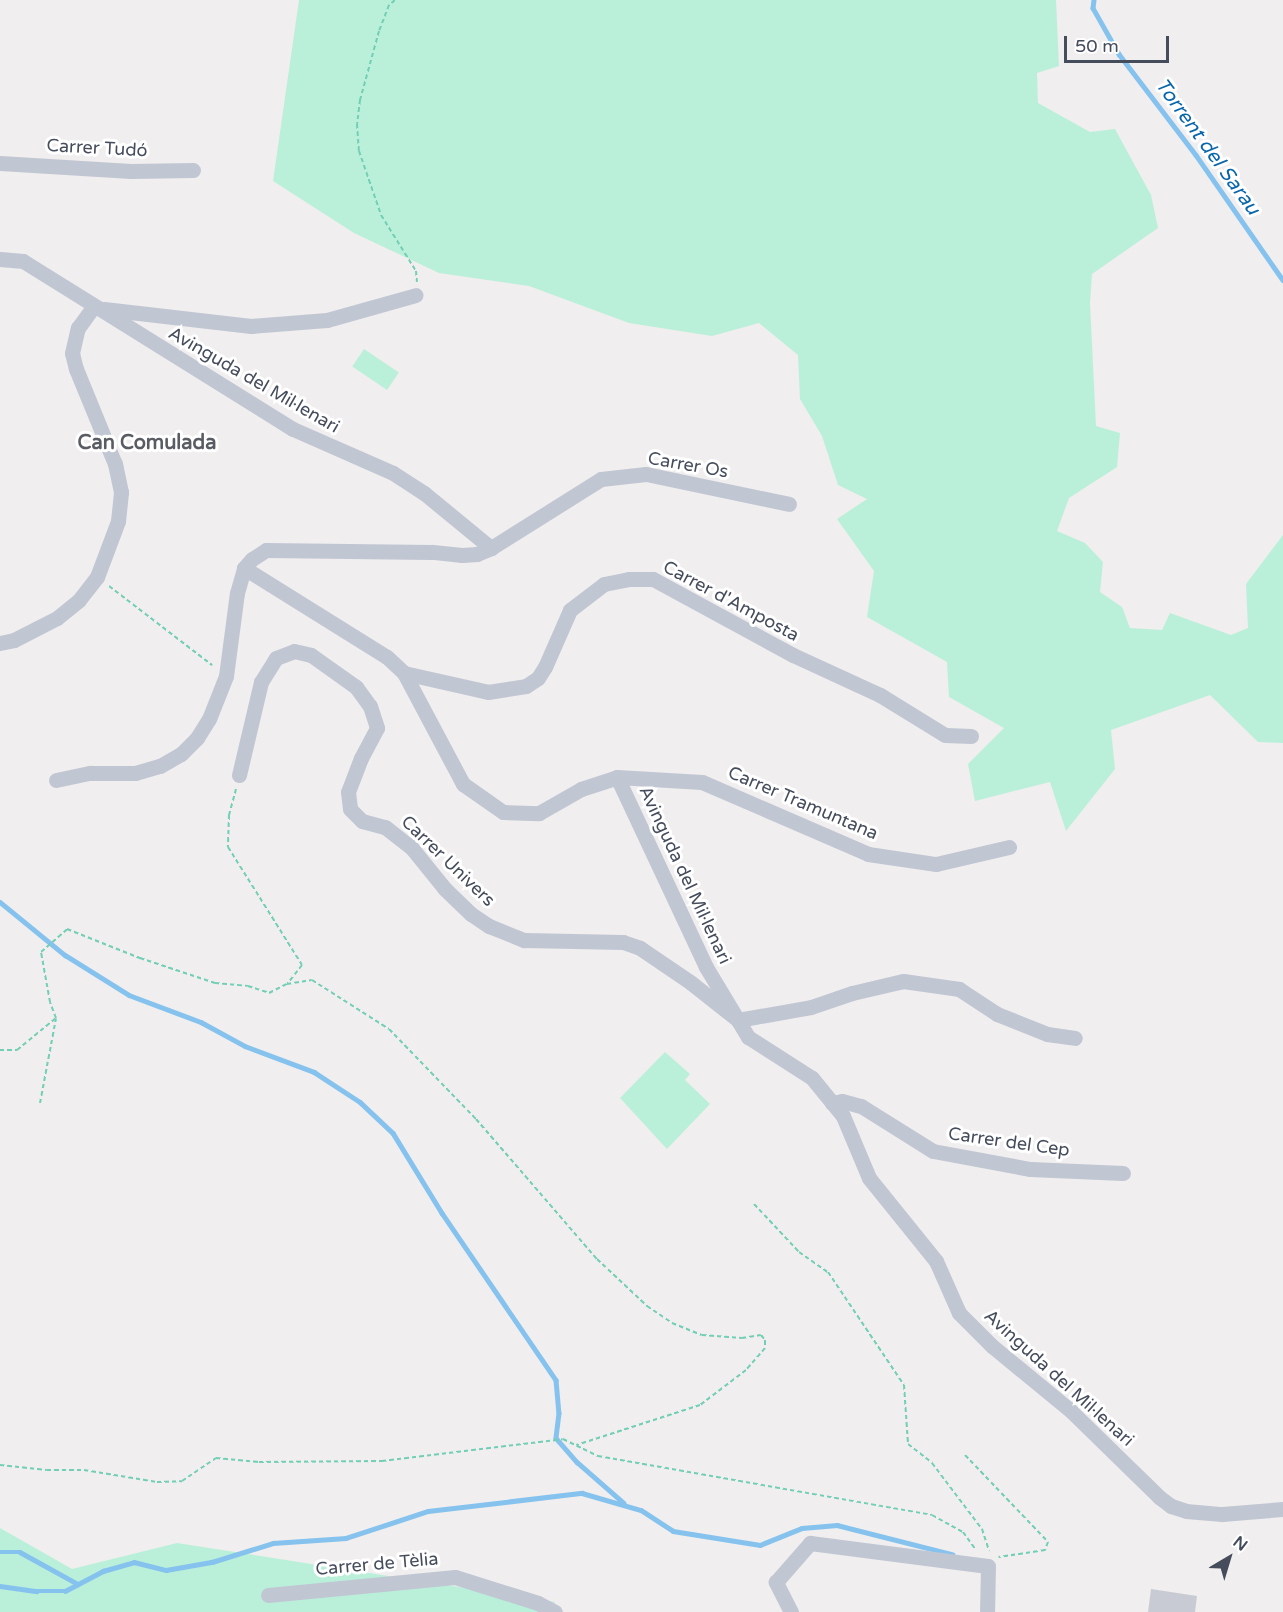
<!DOCTYPE html>
<html>
<head>
<meta charset="utf-8">
<style>
  body { margin:0 }
  #map { position:relative; width:1283px; height:1612px; overflow:hidden; background:#f0eeee; font-family:"Varela Round",sans-serif }
  div>[style] { position:absolute }
  [style*='--x'] { left:calc(var(--x)*1px); top:calc(var(--y)*1px); width:calc(var(--w)*1px); rotate:calc(var(--a)*1deg) }
  .green>* { inset:0; background:#baf0da; transform-origin:0 0 }
  .stream>* { height:4.5px; margin:-2.25px; padding:0 2.25px; transform-origin:2.25px; border-radius:2.25px; background:#86c2ee }
  .building>* { inset:0; background:#c9cbd4 }
  .path>* { height:2px; margin-top:-1px; transform-origin:0; background:repeating-linear-gradient(90deg,#72ceb4 0 4.5px,transparent 0 7.5px) }
  .minor>* { height:15px; margin:-7.5px; padding:0 7.5px; transform-origin:7.5px; border-radius:7.5px; background:#c1c6d3 }
  span { translate:-50% -50%; white-space:nowrap; text-align:center; line-height:1.15; -webkit-text-stroke:6px #fff; paint-order:stroke }
  .street-label { font-size:18px; color:#454c5c }
  .water-label { font-size:20px; color:#0966ab; font-style:italic }
  .neighbourhood-label { font-size:20px; color:#5a5c63; font-weight:700 }
  .north { position:absolute; left:1199px; top:1528px; width:60px; height:60px; -webkit-text-stroke:4px #fff; paint-order:stroke; rotate:38deg; font-size:16px; font-weight:700; line-height:24px; text-align:center; color:#454c5c }
  .north::after { content:''; display:block; margin:auto; width:21px; height:27px; background:#454c5c; clip-path:polygon(50% 0,100% 100%,50% 72%,0 100%) }
  .scale { position:absolute; left:1064px; top:36px; width:105px; height:27px; box-sizing:border-box; border:3px solid #454c5c; border-top:0; padding-left:8px; font-size:18px; line-height:21px; white-space:nowrap; color:#454c5c; -webkit-text-stroke:4px #fff; paint-order:stroke }
</style>
</head>
<body>
<div id="map">
  <div class="green">
    <div style="clip-path:polygon(299px 0,1056px 0,1059px 66px,1037px 73px,1038px 103px,1090px 132px,1115px 129px,1151px 195px,1158px 228px,1092px 274px,1090px 303px,1096px 426px,1120px 433px,1117px 467px,1069px 498px,1057px 531px,1085px 543px,1103px 562px,1100px 592px,1122px 607px,1130px 628px,1162px 630px,1170px 613px,1231px 635px,1248px 628px,1246px 584px,1283px 535px,1283px 743px,1258px 742px,1210px 695px,1111px 730px,1115px 769px,1066px 831px,1050px 782px,975px 801px,968px 764px,1004px 728px,949px 697px,947px 662px,867px 617px,874px 571px,837px 519px,867px 499px,838px 485px,822px 436px,800px 399px,798px 355px,759px 323px,712px 336px,629px 323px,529px 286px,439px 273px,354px 233px,273px 181px)"></div>
    <div style="left:364px;top:349px;width:42px;height:21px;rotate:34deg"></div>
    <div style="clip-path:polygon(665px 1052px,690px 1074px,685px 1080px,710px 1104px,667px 1149px,620px 1098px)"></div>
    <div style="clip-path:polygon(0 1528px,72px 1569px,177px 1543px,555px 1602px,548px 1612px,0 1612px)"></div>
  </div>
  <div class="stream">
    <div style="--x:1094;--y:0;--w:8;--a:97"></div>
    <div style="--x:1093;--y:8;--w:53;--a:60.5"></div>
    <div style="--x:1119;--y:54;--w:127;--a:52.7"></div>
    <div style="--x:1196;--y:155;--w:152;--a:55.2"></div>
    <div style="--x:0;--y:902;--w:84;--a:39.2"></div>
    <div style="--x:65;--y:955;--w:75;--a:32"></div>
    <div style="--x:129;--y:995;--w:77;--a:20.6"></div>
    <div style="--x:201;--y:1022;--w:50;--a:28.6"></div>
    <div style="--x:245;--y:1046;--w:74;--a:20.6"></div>
    <div style="--x:314;--y:1072;--w:55;--a:33.1"></div>
    <div style="--x:360;--y:1102;--w:45;--a:43.2"></div>
    <div style="--x:393;--y:1133;--w:94;--a:58.5"></div>
    <div style="--x:442;--y:1213;--w:202;--a:55.7"></div>
    <div style="--x:556;--y:1380;--w:33;--a:85"></div>
    <div style="--x:559;--y:1413;--w:25;--a:97"></div>
    <div style="--x:556;--y:1438;--w:32;--a:49"></div>
    <div style="--x:577;--y:1462;--w:62;--a:41.1"></div>
    <div style="--x:0;--y:1552;--w:20;--a:0"></div>
    <div style="--x:20;--y:1552;--w:66;--a:28.9"></div>
    <div style="--x:0;--y:1586;--w:37;--a:8"></div>
    <div style="--x:37;--y:1591;--w:28;--a:0"></div>
    <div style="--x:65;--y:1591;--w:43;--a:-27.8"></div>
    <div style="--x:103;--y:1571;--w:32;--a:-16"></div>
    <div style="--x:134;--y:1562;--w:33;--a:14"></div>
    <div style="--x:166;--y:1570;--w:47;--a:-9.9"></div>
    <div style="--x:212;--y:1562;--w:64;--a:-17.3"></div>
    <div style="--x:273;--y:1543;--w:73;--a:-3.9"></div>
    <div style="--x:346;--y:1538;--w:86;--a:-18.2"></div>
    <div style="--x:428;--y:1511;--w:155;--a:-6.7"></div>
    <div style="--x:582;--y:1493;--w:61;--a:16.1"></div>
    <div style="--x:641;--y:1510;--w:38;--a:33"></div>
    <div style="--x:673;--y:1531;--w:88;--a:9.1"></div>
    <div style="--x:760;--y:1545;--w:45;--a:-22"></div>
    <div style="--x:802;--y:1528;--w:35;--a:-5"></div>
    <div style="--x:837;--y:1525;--w:119;--a:14.2"></div>
  </div>
  <div class="building">
    <div style="clip-path:polygon(1151px 1589px,1197px 1596px,1195px 1612px,1148px 1612px)"></div>
  </div>
  <div class="path">
    <div style="--x:395;--y:0;--w:8;--a:140"></div>
    <div style="--x:389;--y:5;--w:28;--a:111"></div>
    <div style="--x:379;--y:31;--w:72;--a:105.4"></div>
    <div style="--x:360;--y:100;--w:24;--a:97"></div>
    <div style="--x:357;--y:124;--w:27;--a:86"></div>
    <div style="--x:359;--y:151;--w:68;--a:71"></div>
    <div style="--x:381;--y:215;--w:66;--a:58"></div>
    <div style="--x:416;--y:271;--w:11;--a:85"></div>
    <div style="--x:109;--y:586;--w:130;--a:37.5"></div>
    <div style="--x:236;--y:789;--w:27;--a:105"></div>
    <div style="--x:229;--y:815;--w:32;--a:92"></div>
    <div style="--x:228;--y:847;--w:139;--a:57.9"></div>
    <div style="--x:302;--y:965;--w:24;--a:128"></div>
    <div style="--x:0;--y:1050;--w:17;--a:0"></div>
    <div style="--x:17;--y:1050;--w:50;--a:-39.4"></div>
    <div style="--x:56;--y:1018;--w:17;--a:-111"></div>
    <div style="--x:50;--y:1002;--w:51;--a:-100.2"></div>
    <div style="--x:41;--y:952;--w:35;--a:-41"></div>
    <div style="--x:67;--y:929;--w:79;--a:21.7"></div>
    <div style="--x:140;--y:958;--w:79;--a:18.4"></div>
    <div style="--x:215;--y:983;--w:33;--a:5"></div>
    <div style="--x:248;--y:986;--w:22;--a:18"></div>
    <div style="--x:269;--y:993;--w:20;--a:-27"></div>
    <div style="--x:287;--y:984;--w:25;--a:-9"></div>
    <div style="--x:312;--y:980;--w:91;--a:32.5"></div>
    <div style="--x:389;--y:1029;--w:125;--a:46"></div>
    <div style="--x:476;--y:1119;--w:185;--a:49.2"></div>
    <div style="--x:597;--y:1259;--w:69;--a:43.2"></div>
    <div style="--x:647;--y:1306;--w:30;--a:34"></div>
    <div style="--x:672;--y:1323;--w:32;--a:22"></div>
    <div style="--x:702;--y:1335;--w:40;--a:4.3"></div>
    <div style="--x:742;--y:1338;--w:19;--a:-9"></div>
    <div style="--x:761;--y:1335;--w:6;--a:51"></div>
    <div style="--x:765;--y:1340;--w:8;--a:90"></div>
    <div style="--x:765;--y:1348;--w:29;--a:131"></div>
    <div style="--x:746;--y:1370;--w:58;--a:142.7"></div>
    <div style="--x:700;--y:1405;--w:130;--a:162.1"></div>
    <div style="--x:40;--y:1103;--w:86;--a:-79.3"></div>
    <div style="--x:754;--y:1204;--w:66;--a:46.8"></div>
    <div style="--x:799;--y:1252;--w:35;--a:35"></div>
    <div style="--x:828;--y:1272;--w:136;--a:56.1"></div>
    <div style="--x:904;--y:1385;--w:59;--a:86.1"></div>
    <div style="--x:908;--y:1444;--w:31;--a:38"></div>
    <div style="--x:932;--y:1463;--w:83;--a:52.9"></div>
    <div style="--x:982;--y:1529;--w:23;--a:72"></div>
    <div style="--x:965;--y:1455;--w:120;--a:46.3"></div>
    <div style="--x:1048;--y:1542;--w:9;--a:111"></div>
    <div style="--x:1045;--y:1550;--w:47;--a:171.3"></div>
    <div style="--x:0;--y:1465;--w:47;--a:6.1"></div>
    <div style="--x:47;--y:1470;--w:37;--a:0"></div>
    <div style="--x:84;--y:1470;--w:74;--a:9.3"></div>
    <div style="--x:157;--y:1482;--w:25;--a:-2"></div>
    <div style="--x:182;--y:1481;--w:41;--a:-34.1"></div>
    <div style="--x:216;--y:1458;--w:43;--a:5.3"></div>
    <div style="--x:259;--y:1462;--w:123;--a:-0.5"></div>
    <div style="--x:382;--y:1461;--w:182;--a:-6.9"></div>
    <div style="--x:563;--y:1439;--w:39;--a:26"></div>
    <div style="--x:598;--y:1456;--w:339;--a:10"></div>
    <div style="--x:932;--y:1515;--w:35;--a:29"></div>
    <div style="--x:963;--y:1532;--w:22;--a:54"></div>
  </div>
  <div class="minor">
    <div style="--x:0;--y:163;--w:131;--a:3.5"></div>
    <div style="--x:131;--y:171;--w:62;--a:-0.9"></div>
    <div style="--x:0;--y:259;--w:23;--a:5"></div>
    <div style="--x:23;--y:261;--w:318;--a:31.9"></div>
    <div style="--x:293;--y:429;--w:109;--a:23.7"></div>
    <div style="--x:393;--y:473;--w:37;--a:33"></div>
    <div style="--x:424;--y:493;--w:87;--a:39.4"></div>
    <div style="--x:491;--y:548;--w:15;--a:157"></div>
    <div style="--x:477;--y:554;--w:15;--a:176"></div>
    <div style="--x:462;--y:555;--w:30;--a:-174"></div>
    <div style="--x:432;--y:552;--w:166;--a:-179.3"></div>
    <div style="--x:266;--y:550;--w:17;--a:147"></div>
    <div style="--x:252;--y:559;--w:12;--a:132"></div>
    <div style="--x:244;--y:568;--w:168;--a:31.9"></div>
    <div style="--x:387;--y:657;--w:23;--a:43"></div>
    <div style="--x:404;--y:673;--w:126;--a:62"></div>
    <div style="--x:463;--y:784;--w:49;--a:35"></div>
    <div style="--x:503;--y:812;--w:36;--a:2"></div>
    <div style="--x:539;--y:813;--w:48;--a:-29.7"></div>
    <div style="--x:581;--y:789;--w:38;--a:-18"></div>
    <div style="--x:617;--y:777;--w:210;--a:64.9"></div>
    <div style="--x:706;--y:967;--w:82;--a:59"></div>
    <div style="--x:748;--y:1037;--w:76;--a:32.6"></div>
    <div style="--x:812;--y:1078;--w:49;--a:50.8"></div>
    <div style="--x:843;--y:1116;--w:67;--a:67.2"></div>
    <div style="--x:869;--y:1178;--w:107;--a:51.1"></div>
    <div style="--x:936;--y:1261;--w:57;--a:66.1"></div>
    <div style="--x:959;--y:1313;--w:47;--a:45"></div>
    <div style="--x:992;--y:1346;--w:102;--a:39.4"></div>
    <div style="--x:1071;--y:1411;--w:123;--a:44.3"></div>
    <div style="--x:1159;--y:1497;--w:15;--a:37"></div>
    <div style="--x:1171;--y:1506;--w:16;--a:18"></div>
    <div style="--x:1186;--y:1511;--w:36;--a:5"></div>
    <div style="--x:1222;--y:1514;--w:61;--a:-4.7"></div>
    <div style="--x:104;--y:309;--w:148;--a:6.6"></div>
    <div style="--x:251;--y:326;--w:76;--a:-4.5"></div>
    <div style="--x:327;--y:320;--w:92;--a:-15.7"></div>
    <div style="--x:491;--y:548;--w:130;--a:-32.1"></div>
    <div style="--x:601;--y:479;--w:45;--a:-6.3"></div>
    <div style="--x:646;--y:474;--w:146;--a:11.8"></div>
    <div style="--x:0;--y:643;--w:14;--a:-12"></div>
    <div style="--x:14;--y:640;--w:48;--a:-27.1"></div>
    <div style="--x:57;--y:618;--w:28;--a:-39"></div>
    <div style="--x:79;--y:600;--w:29;--a:-52"></div>
    <div style="--x:97;--y:577;--w:60;--a:-69.4"></div>
    <div style="--x:118;--y:521;--w:29;--a:-84"></div>
    <div style="--x:121;--y:492;--w:29;--a:-102"></div>
    <div style="--x:115;--y:464;--w:103;--a:-112.3"></div>
    <div style="--x:76;--y:369;--w:16;--a:-104"></div>
    <div style="--x:72;--y:353;--w:26;--a:-77"></div>
    <div style="--x:78;--y:328;--w:26;--a:-54"></div>
    <div style="--x:404;--y:673;--w:86;--a:12.7"></div>
    <div style="--x:488;--y:692;--w:38;--a:-9"></div>
    <div style="--x:526;--y:686;--w:14;--a:-34"></div>
    <div style="--x:538;--y:678;--w:13;--a:-58"></div>
    <div style="--x:545;--y:667;--w:62;--a:-66.3"></div>
    <div style="--x:570;--y:610;--w:43;--a:-37.4"></div>
    <div style="--x:604;--y:584;--w:25;--a:-11"></div>
    <div style="--x:629;--y:579;--w:24;--a:0"></div>
    <div style="--x:653;--y:579;--w:159;--a:28.5"></div>
    <div style="--x:793;--y:655;--w:96;--a:24.7"></div>
    <div style="--x:880;--y:695;--w:76;--a:31.6"></div>
    <div style="--x:945;--y:735;--w:26;--a:2"></div>
    <div style="--x:239;--y:775;--w:96;--a:-76.7"></div>
    <div style="--x:261;--y:682;--w:28;--a:-58"></div>
    <div style="--x:276;--y:658;--w:19;--a:-21"></div>
    <div style="--x:294;--y:651;--w:17;--a:13"></div>
    <div style="--x:311;--y:655;--w:55;--a:35.4"></div>
    <div style="--x:356;--y:687;--w:24;--a:54"></div>
    <div style="--x:370;--y:706;--w:23;--a:72"></div>
    <div style="--x:377;--y:728;--w:34;--a:118"></div>
    <div style="--x:361;--y:758;--w:36;--a:111"></div>
    <div style="--x:348;--y:792;--w:17;--a:83"></div>
    <div style="--x:350;--y:809;--w:17;--a:45"></div>
    <div style="--x:362;--y:821;--w:24;--a:15"></div>
    <div style="--x:385;--y:827;--w:33;--a:38"></div>
    <div style="--x:411;--y:847;--w:54;--a:51"></div>
    <div style="--x:445;--y:889;--w:36;--a:44"></div>
    <div style="--x:471;--y:914;--w:22;--a:34"></div>
    <div style="--x:489;--y:926;--w:38;--a:22"></div>
    <div style="--x:524;--y:940;--w:99;--a:1.2"></div>
    <div style="--x:623;--y:942;--w:18;--a:19"></div>
    <div style="--x:640;--y:948;--w:60;--a:34.2"></div>
    <div style="--x:690;--y:982;--w:61;--a:38.4"></div>
    <div style="--x:738;--y:1020;--w:74;--a:-10.1"></div>
    <div style="--x:811;--y:1007;--w:43;--a:-18.9"></div>
    <div style="--x:852;--y:993;--w:52;--a:-13.2"></div>
    <div style="--x:903;--y:981;--w:57;--a:8.1"></div>
    <div style="--x:959;--y:989;--w:45;--a:33.3"></div>
    <div style="--x:997;--y:1014;--w:54;--a:21.8"></div>
    <div style="--x:1047;--y:1034;--w:28;--a:8"></div>
    <div style="--x:617;--y:777;--w:85;--a:3.4"></div>
    <div style="--x:702;--y:782;--w:181;--a:23.4"></div>
    <div style="--x:868;--y:854;--w:69;--a:8.4"></div>
    <div style="--x:936;--y:864;--w:75;--a:-13.1"></div>
    <div style="--x:56;--y:780;--w:35;--a:-12"></div>
    <div style="--x:90;--y:773;--w:45;--a:0"></div>
    <div style="--x:135;--y:773;--w:26;--a:-16"></div>
    <div style="--x:160;--y:766;--w:24;--a:-30"></div>
    <div style="--x:181;--y:754;--w:23;--a:-45"></div>
    <div style="--x:197;--y:738;--w:22;--a:-58"></div>
    <div style="--x:209;--y:719;--w:46;--a:-68.4"></div>
    <div style="--x:226;--y:676;--w:84;--a:-82.5"></div>
    <div style="--x:237;--y:593;--w:26;--a:-74"></div>
    <div style="--x:832;--y:1103;--w:10;--a:-11"></div>
    <div style="--x:842;--y:1101;--w:20;--a:15"></div>
    <div style="--x:861;--y:1106;--w:85;--a:32"></div>
    <div style="--x:933;--y:1151;--w:99;--a:10.5"></div>
    <div style="--x:1030;--y:1169;--w:93;--a:2.5"></div>
    <div style="--x:268;--y:1595;--w:188;--a:-5.5"></div>
    <div style="--x:455;--y:1577;--w:87;--a:17.4"></div>
    <div style="--x:538;--y:1603;--w:19;--a:28"></div>
    <div style="--x:791;--y:1612;--w:34;--a:-117"></div>
    <div style="--x:776;--y:1582;--w:52;--a:-48.9"></div>
    <div style="--x:810;--y:1543;--w:179;--a:7.4"></div>
    <div style="--x:988;--y:1566;--w:46;--a:91.2"></div>
  </div>
  <div class="street-label">
    <span style="left:97px;top:148px;rotate:3deg">Carrer Tudó</span>
    <span style="left:254px;top:380px;rotate:30deg">Avinguda del Mil·lenari</span>
    <span style="left:688px;top:465px;rotate:10deg">Carrer Os</span>
    <span style="left:731px;top:601px;rotate:28deg">Carrer d'Amposta</span>
    <span style="left:803px;top:803px;rotate:23deg">Carrer Tramuntana</span>
    <span style="left:448px;top:861px;rotate:44deg">Carrer Univers</span>
    <span style="left:685px;top:875px;rotate:65deg">Avinguda del Mil·lenari</span>
    <span style="left:1009px;top:1142px;rotate:8deg">Carrer del Cep</span>
    <span style="left:1059px;top:1378px;rotate:42deg">Avinguda del Mil·lenari</span>
    <span style="left:377px;top:1564px;rotate:-5deg">Carrer de Tèlia</span>
  </div>
  <div class="water-label">
    <span style="left:1207px;top:147px;rotate:54deg">Torrent del Sarau</span>
  </div>
  <div class="neighbourhood-label">
    <span style="left:147px;top:443px">Can Comulada</span>
  </div>
  <div class="north">N</div>
  <div class="scale">50 m</div>
</div>
</body>
</html>
